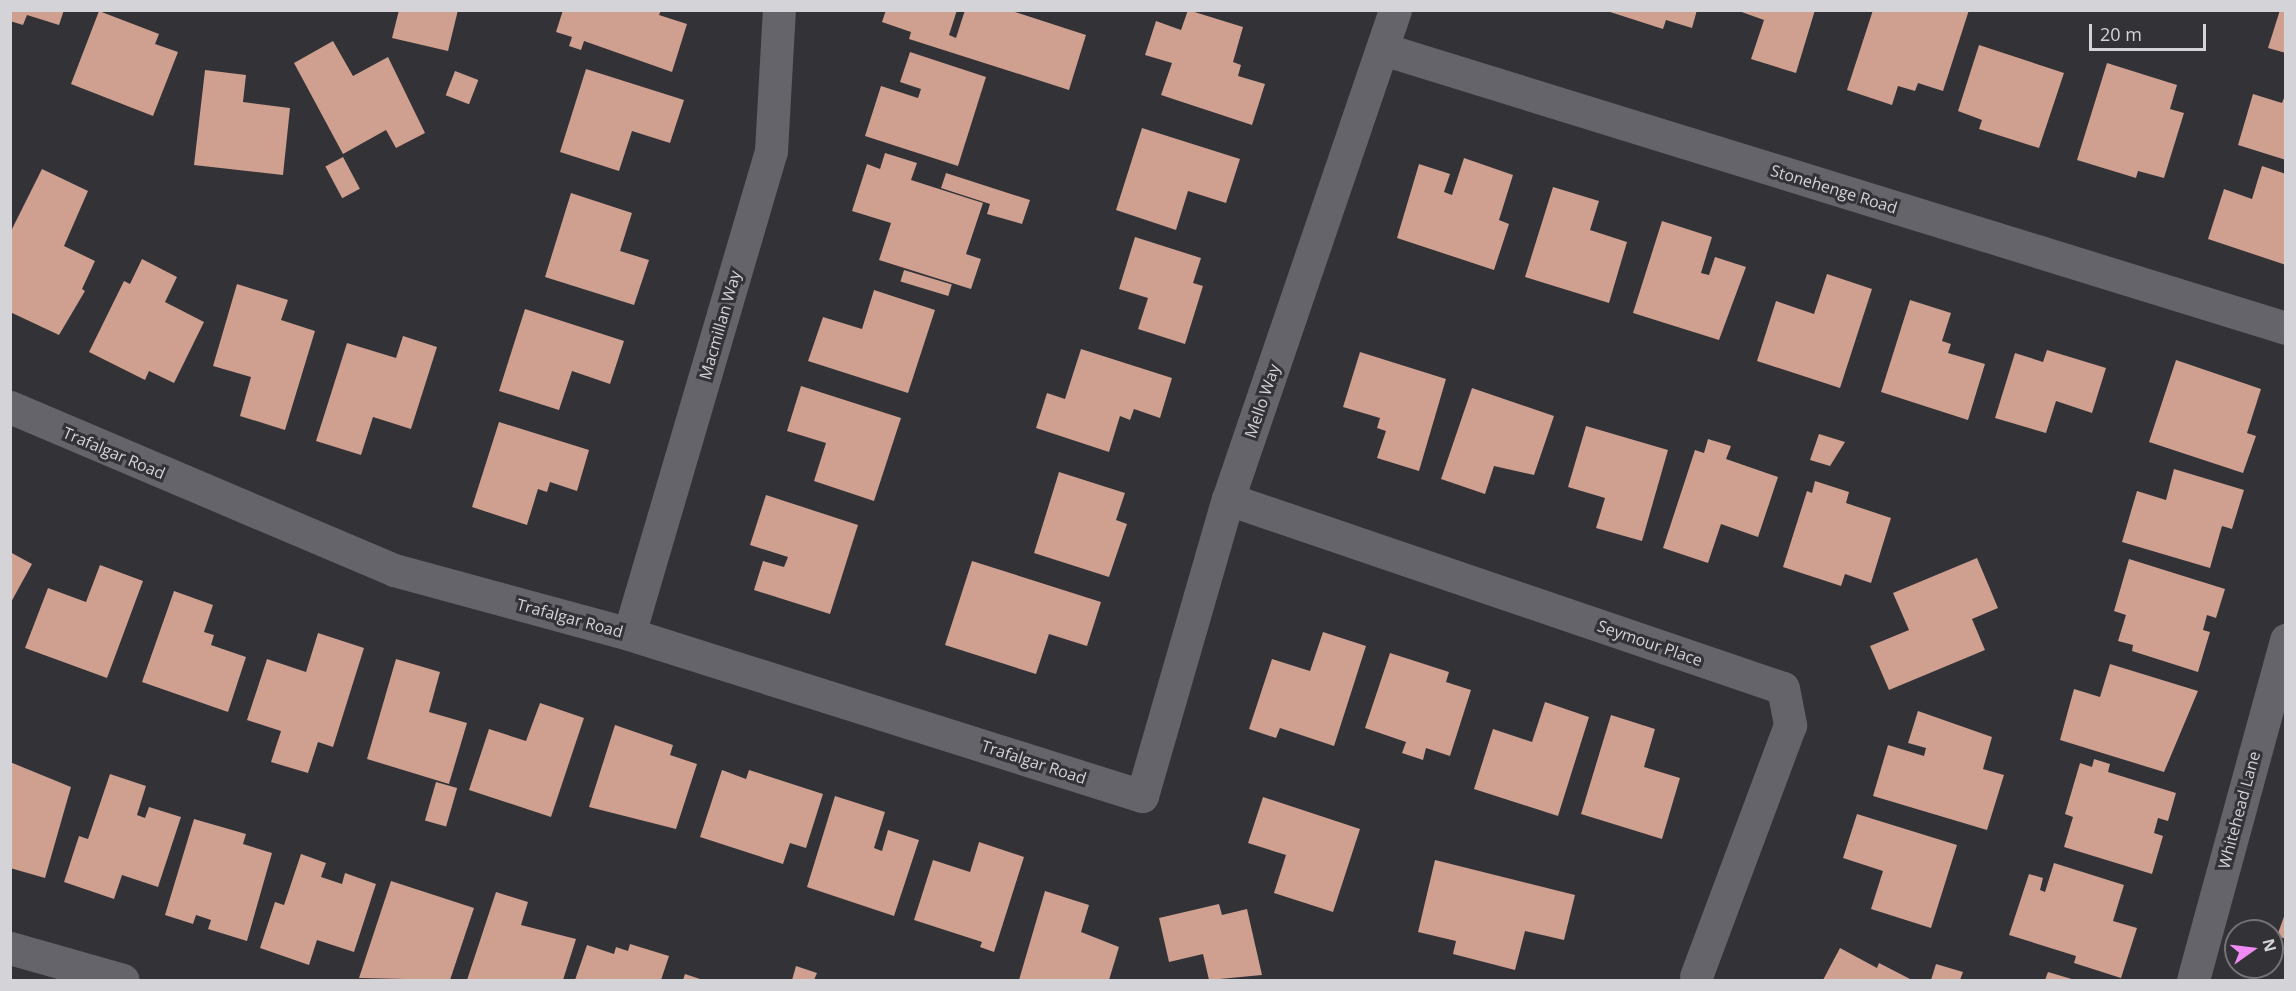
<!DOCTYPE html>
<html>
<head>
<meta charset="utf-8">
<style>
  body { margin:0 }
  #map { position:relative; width:2296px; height:991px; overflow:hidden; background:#323237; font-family:"Open Sans",sans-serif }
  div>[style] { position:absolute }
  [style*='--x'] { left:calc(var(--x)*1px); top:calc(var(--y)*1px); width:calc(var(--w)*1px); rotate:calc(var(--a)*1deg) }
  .building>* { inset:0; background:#cf9f90; transform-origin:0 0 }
  .minor>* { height:33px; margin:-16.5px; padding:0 16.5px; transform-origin:16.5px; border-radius:16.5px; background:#64646a }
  span { translate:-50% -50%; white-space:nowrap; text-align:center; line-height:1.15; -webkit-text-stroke:6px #323237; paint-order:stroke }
  .street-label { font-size:16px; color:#d4d4d8 }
  .frame { position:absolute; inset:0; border:12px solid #d4d4d8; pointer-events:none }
  .north { position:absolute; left:2224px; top:919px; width:60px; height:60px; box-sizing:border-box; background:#323237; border:2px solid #737377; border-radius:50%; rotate:76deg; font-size:16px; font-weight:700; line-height:24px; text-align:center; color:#d4d4d8 }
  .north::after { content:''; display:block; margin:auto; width:21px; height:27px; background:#f08bf5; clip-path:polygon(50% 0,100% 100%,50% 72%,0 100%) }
  .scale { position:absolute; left:2089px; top:24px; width:117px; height:27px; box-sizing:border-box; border:3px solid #d4d4d8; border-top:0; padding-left:8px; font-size:18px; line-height:21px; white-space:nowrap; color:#d4d4d8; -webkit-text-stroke:4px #323237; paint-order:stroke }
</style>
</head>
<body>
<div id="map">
  <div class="building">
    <div style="clip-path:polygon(10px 10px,64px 10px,59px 25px,27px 15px,23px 25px,10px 21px)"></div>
    <div style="clip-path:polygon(399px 10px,458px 10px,448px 51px,392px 38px)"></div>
    <div style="clip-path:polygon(563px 10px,661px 10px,659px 15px,687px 24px,672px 72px,584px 41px,581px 50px,569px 46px,572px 37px,556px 32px)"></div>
    <div style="clip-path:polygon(886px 10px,957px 10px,949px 35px,956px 38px,965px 10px,1009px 10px,1086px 35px,1069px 90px,909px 39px,911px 32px,882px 22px)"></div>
    <div style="clip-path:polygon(1188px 10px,1243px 27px,1233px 62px,1241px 65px,1238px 76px,1265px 84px,1252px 125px,1161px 95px,1172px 63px,1145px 55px,1156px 21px,1181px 30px)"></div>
    <div style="clip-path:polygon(1697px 10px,1692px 28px,1666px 20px,1663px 29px,1607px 11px)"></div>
    <div style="clip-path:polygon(1815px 10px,1796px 73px,1751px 59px,1764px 20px,1736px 10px)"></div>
    <div style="clip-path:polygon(1873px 10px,1969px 10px,1943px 91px,1918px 83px,1915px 91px,1898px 86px,1892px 105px,1847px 90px)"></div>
    <div style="clip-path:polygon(2280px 10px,2286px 10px,2286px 53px,2268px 48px)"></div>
    <div style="clip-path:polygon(99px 11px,159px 34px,155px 44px,178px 52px,153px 116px,71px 84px)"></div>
    <div style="clip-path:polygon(333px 41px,353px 76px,388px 57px,425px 133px,396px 148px,386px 130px,343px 154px,294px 63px)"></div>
    <div style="clip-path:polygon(1979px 45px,2064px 73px,2039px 148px,1979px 129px,1982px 120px,1958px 111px)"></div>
    <div style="clip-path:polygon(910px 52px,986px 77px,958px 166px,865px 136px,881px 86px,918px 98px,921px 89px,900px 82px)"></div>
    <div style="clip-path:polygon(2107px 63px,2177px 85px,2170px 109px,2184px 113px,2164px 178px,2138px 171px,2136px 178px,2077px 160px)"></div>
    <div style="clip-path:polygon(586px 69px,684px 100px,670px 143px,632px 131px,619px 171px,560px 152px)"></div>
    <div style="clip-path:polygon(205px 70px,246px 75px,243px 102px,290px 108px,283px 175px,194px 165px)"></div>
    <div style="left:455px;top:71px;width:25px;height:26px;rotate:21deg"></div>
    <div style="clip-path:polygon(2286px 93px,2286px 160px,2238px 145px,2253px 94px,2282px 103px)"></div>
    <div style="clip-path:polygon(1142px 128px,1240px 159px,1226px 203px,1188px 191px,1176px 230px,1116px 210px)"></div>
    <div style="clip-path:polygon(885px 153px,917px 163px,911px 180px,983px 203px,966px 254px,981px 259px,971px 289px,879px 260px,891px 223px,852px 211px,867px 164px,880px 169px)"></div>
    <div style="left:343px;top:157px;width:36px;height:20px;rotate:62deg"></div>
    <div style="clip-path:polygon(1464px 158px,1513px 175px,1499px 220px,1509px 224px,1494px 270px,1397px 238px,1419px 164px,1450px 174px,1444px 192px,1452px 195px)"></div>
    <div style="clip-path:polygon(2262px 166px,2286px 174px,2286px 265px,2208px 239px,2224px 189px,2252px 199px)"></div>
    <div style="clip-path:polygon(42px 169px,88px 191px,64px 246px,95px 261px,82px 289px,85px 291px,59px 335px,10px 312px,10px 233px)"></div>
    <div style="clip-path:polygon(946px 173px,1030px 200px,1022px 224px,987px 214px,990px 204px,941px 188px)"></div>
    <div style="clip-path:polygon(1553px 187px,1599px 201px,1590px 230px,1627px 242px,1609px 303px,1525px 277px)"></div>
    <div style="clip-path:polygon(571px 193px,632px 213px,620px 251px,649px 260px,634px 305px,545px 277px)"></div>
    <div style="clip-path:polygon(1662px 221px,1712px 237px,1701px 273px,1709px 275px,1715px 257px,1746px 267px,1719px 340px,1633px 313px)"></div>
    <div style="clip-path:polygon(1135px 237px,1201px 258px,1193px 283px,1203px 286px,1185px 344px,1138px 329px,1148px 298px,1119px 289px)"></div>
    <div style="clip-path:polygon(142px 259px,177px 277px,165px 302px,204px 322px,174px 383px,149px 371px,145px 380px,89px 352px,124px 281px,130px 284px)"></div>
    <div style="left:904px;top:270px;width:50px;height:12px;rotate:17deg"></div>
    <div style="clip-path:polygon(1827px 274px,1872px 289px,1840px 388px,1757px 361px,1776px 301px,1814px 314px)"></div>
    <div style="clip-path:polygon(237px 284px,288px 300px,281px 320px,315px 331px,285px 430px,240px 416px,251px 377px,213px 366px)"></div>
    <div style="clip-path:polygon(874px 290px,935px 310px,908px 393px,808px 361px,823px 317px,862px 329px)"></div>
    <div style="clip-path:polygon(1910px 300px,1951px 313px,1942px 341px,1951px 344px,1948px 353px,1985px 364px,1968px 420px,1881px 392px)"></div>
    <div style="clip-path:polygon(525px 309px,624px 341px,610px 384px,572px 371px,559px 410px,499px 391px)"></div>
    <div style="clip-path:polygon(403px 336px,437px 347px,411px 429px,373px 417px,361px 455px,316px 441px,347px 343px,396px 358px)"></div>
    <div style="clip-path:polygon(1081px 349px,1172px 378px,1160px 418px,1134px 409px,1130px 420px,1120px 416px,1109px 452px,1036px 428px,1047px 393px,1065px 399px)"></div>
    <div style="clip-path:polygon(2047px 350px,2106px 368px,2092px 413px,2056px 401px,2046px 433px,1995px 418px,2015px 353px,2043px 362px)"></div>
    <div style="clip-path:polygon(1360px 352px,1446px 379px,1419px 471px,1377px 458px,1386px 431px,1377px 428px,1380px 418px,1343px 407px)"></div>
    <div style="clip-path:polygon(2176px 360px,2261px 389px,2247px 433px,2256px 436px,2243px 473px,2149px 442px)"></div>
    <div style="clip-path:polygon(801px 386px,901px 418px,874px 501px,814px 481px,826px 443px,787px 431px)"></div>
    <div style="clip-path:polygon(1472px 388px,1554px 416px,1534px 475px,1494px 466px,1485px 494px,1441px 479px)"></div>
    <div style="clip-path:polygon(499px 422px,589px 450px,577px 491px,550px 482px,547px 492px,538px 489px,527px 525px,472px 507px)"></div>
    <div style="clip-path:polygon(1586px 426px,1668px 450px,1642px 541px,1596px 528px,1605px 498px,1568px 487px)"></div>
    <div style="clip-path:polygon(1819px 434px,1845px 442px,1830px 466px,1810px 460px)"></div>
    <div style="clip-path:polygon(1708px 439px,1731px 446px,1726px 459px,1778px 477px,1758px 537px,1721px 524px,1708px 563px,1663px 548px,1695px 450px,1704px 453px)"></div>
    <div style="clip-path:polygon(2174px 469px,2244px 490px,2232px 529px,2222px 526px,2210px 568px,2122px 542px,2137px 491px,2166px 500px)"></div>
    <div style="clip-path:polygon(1059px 472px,1125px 493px,1116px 520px,1127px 524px,1109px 577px,1034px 553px)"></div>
    <div style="clip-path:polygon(1815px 481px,1849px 492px,1846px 503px,1891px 518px,1871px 583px,1845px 574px,1841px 586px,1783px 567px,1807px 491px,1812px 493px)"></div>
    <div style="clip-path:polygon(766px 495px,858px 525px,830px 614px,754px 590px,763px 561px,784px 567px,788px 557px,750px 545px)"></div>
    <div style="clip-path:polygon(10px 552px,32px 564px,10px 604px)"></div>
    <div style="clip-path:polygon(1977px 558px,1998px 608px,1972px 619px,1985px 650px,1889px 690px,1870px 646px,1909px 630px,1893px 593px)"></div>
    <div style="clip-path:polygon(2129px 559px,2225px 589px,2216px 618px,2207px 615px,2203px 630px,2210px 632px,2198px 672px,2132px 651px,2133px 645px,2118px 641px,2126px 615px,2114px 611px)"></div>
    <div style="clip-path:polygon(972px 561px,1101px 602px,1087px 646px,1049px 634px,1036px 674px,945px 645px)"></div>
    <div style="clip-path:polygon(100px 565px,143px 581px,107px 678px,25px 648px,48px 588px,86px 602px)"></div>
    <div style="clip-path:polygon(174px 591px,213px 605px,204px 632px,214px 635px,211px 645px,246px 657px,228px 712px,142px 682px)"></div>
    <div style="clip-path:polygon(1323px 632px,1366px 646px,1334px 746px,1280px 728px,1276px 738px,1249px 729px,1272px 659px,1310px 671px)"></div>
    <div style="clip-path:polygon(318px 633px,364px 648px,333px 747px,318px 742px,308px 773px,271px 762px,281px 731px,247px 720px,267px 659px,306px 672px)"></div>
    <div style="clip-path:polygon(1390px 653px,1449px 672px,1446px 682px,1471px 690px,1450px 756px,1426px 748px,1423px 760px,1402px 753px,1406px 742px,1365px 728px)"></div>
    <div style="clip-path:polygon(396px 659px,440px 672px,429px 712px,467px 723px,449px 784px,367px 759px)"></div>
    <div style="clip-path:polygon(2110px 664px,2198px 691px,2164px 772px,2060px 740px,2074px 689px,2100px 697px)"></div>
    <div style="clip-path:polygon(1545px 702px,1589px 717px,1558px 816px,1474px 789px,1493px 729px,1532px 742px)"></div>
    <div style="clip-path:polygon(540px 703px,584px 718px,551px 817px,469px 790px,489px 729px,526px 741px)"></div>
    <div style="clip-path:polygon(1918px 711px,1992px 737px,1983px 769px,2004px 775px,1987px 830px,1873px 796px,1888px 745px,1924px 756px,1926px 748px,1908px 743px)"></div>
    <div style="clip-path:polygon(1611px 715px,1655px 729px,1644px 767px,1680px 778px,1662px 839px,1581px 814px)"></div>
    <div style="clip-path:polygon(615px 725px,673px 745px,670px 755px,697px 764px,676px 829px,589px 807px)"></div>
    <div style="clip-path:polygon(2094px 759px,2110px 764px,2108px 772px,2176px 793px,2168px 821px,2158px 818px,2154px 833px,2163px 836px,2152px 874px,2064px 847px,2073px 817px,2065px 814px,2080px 763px,2092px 767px)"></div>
    <div style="clip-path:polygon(10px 762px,71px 787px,45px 878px,10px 868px)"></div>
    <div style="clip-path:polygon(722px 770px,746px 779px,749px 770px,823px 794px,806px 848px,790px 843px,783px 864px,700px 837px)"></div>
    <div style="clip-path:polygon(110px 774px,146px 786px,137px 815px,145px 818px,149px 807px,181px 817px,158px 887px,122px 875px,114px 899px,64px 882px,79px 836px,88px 839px)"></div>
    <div style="left:436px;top:782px;width:22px;height:40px;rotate:16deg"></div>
    <div style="clip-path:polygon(835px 796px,885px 812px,874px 848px,882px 851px,888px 830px,919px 840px,894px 916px,807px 887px)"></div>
    <div style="clip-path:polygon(1263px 797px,1360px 829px,1333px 912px,1274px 893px,1286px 855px,1248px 843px)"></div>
    <div style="clip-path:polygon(1857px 814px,1957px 845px,1931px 928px,1871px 909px,1883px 871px,1843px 858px)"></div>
    <div style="clip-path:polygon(194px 819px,246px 834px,243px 844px,272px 853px,247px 941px,208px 929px,211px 920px,196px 915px,193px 924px,165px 915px)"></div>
    <div style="clip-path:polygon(979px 842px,1024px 857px,994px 952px,980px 947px,982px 942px,914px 920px,933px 860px,970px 872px)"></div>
    <div style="clip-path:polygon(301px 854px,326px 863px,321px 877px,342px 884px,345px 873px,376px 884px,354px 952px,317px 940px,309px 965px,260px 948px,275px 902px,284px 905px)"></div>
    <div style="clip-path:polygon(1435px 860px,1575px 895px,1564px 940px,1525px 931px,1515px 970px,1453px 954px,1456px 941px,1418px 932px)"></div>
    <div style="clip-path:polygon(2054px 863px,2124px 885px,2113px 921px,2137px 928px,2121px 978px,2074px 963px,2076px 956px,2009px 935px,2029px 874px,2043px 878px,2040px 890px,2045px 892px)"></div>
    <div style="clip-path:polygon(391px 881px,474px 908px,450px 980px,359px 978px)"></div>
    <div style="clip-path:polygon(1045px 891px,1089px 905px,1081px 932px,1119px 947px,1109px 980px,1019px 980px)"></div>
    <div style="clip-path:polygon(496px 892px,528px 902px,521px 925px,576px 939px,563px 980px,467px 980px)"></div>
    <div style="clip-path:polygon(1219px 904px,1222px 915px,1247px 909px,1262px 975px,1209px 980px,1203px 954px,1169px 962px,1159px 918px)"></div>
    <div style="clip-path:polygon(2286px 911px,2286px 939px,2277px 936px)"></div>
    <div style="clip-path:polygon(630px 944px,669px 956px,661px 980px,575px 980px,587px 945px,614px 954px,616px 947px,628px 951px)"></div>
    <div style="clip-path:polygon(1840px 948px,1877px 968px,1879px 963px,1912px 980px,1823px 980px)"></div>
    <div style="clip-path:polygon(1936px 964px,1963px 972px,1960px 980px,1931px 980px)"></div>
    <div style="clip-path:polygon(796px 966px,817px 973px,814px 980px,792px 980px)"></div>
    <div style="clip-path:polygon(2048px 972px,2075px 980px,2045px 980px)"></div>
    <div style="clip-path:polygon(685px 974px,703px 980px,683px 980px)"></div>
  </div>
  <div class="minor">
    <div style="--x:1383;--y:49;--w:945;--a:17.17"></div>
    <div style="--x:10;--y:407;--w:417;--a:23"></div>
    <div style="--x:394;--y:570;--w:244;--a:15.2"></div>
    <div style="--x:629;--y:634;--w:538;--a:17.53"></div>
    <div style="--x:1142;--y:796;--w:309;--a:-73.9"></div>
    <div style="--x:1228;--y:499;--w:517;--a:-71.14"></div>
    <div style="--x:1228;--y:499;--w:586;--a:18.81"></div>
    <div style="--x:1783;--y:688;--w:38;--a:79"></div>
    <div style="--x:1790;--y:725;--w:268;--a:110.5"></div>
    <div style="--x:629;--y:634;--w:503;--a:-73.62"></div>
    <div style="--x:771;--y:151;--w:141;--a:-86.8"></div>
    <div style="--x:10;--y:948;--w:117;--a:15.8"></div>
    <div style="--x:2193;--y:980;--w:353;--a:-74.7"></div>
  </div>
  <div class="street-label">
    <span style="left:1834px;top:189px;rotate:17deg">Stonehenge Road</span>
    <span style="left:720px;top:325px;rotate:-74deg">Macmillan Way</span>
    <span style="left:1262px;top:401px;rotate:-71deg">Mello Way</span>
    <span style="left:114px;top:453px;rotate:23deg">Trafalgar Road</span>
    <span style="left:570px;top:618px;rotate:15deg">Trafalgar Road</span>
    <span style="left:1650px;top:643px;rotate:19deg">Seymour Place</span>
    <span style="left:1034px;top:762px;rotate:18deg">Trafalgar Road</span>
    <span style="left:2239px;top:810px;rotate:-75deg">Whitehead Lane</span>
  </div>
  <div class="frame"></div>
  <div class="north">N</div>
  <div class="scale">20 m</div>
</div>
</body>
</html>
